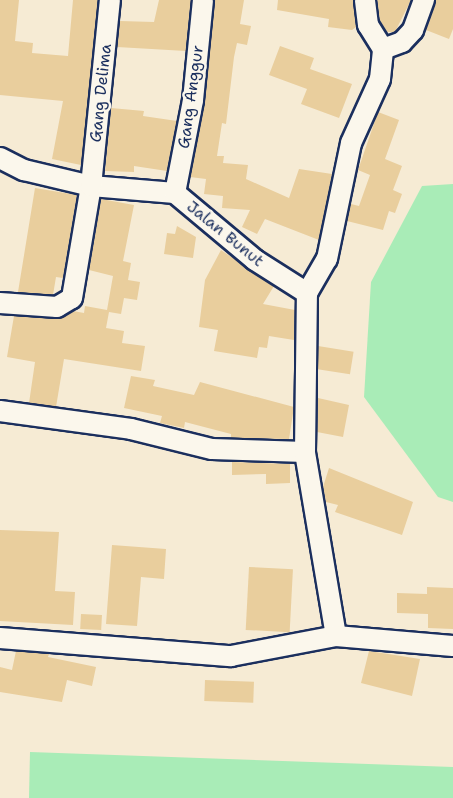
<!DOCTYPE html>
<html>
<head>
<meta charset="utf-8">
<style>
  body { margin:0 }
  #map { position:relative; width:453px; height:798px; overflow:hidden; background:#f6ebd4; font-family:"Shantell Sans",sans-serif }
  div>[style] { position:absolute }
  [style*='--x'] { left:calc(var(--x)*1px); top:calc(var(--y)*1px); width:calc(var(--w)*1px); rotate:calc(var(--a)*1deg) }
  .green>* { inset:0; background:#a9ecb7 }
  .building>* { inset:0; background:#e9ce9d; transform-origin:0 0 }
  .roads { filter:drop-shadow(2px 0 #1b2f5e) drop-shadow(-2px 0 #1b2f5e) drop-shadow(0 2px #1b2f5e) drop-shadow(0 -2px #1b2f5e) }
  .minor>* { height:20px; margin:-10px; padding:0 10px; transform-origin:10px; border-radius:10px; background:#fbf7ec }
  span { translate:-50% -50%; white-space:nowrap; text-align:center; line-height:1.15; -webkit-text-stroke:5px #fbf7ec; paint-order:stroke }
  .street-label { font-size:16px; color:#1b2f5e }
</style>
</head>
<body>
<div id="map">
  <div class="green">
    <div style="clip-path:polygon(453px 184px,453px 502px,438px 497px,364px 397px,371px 282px,422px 186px)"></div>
    <div style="clip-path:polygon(30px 752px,453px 767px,453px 798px,29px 798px)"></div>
  </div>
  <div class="building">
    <div style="clip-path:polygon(0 0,19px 0,15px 41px,33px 43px,32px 53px,68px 56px,73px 0,98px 0,81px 165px,52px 159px,63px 101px,0 95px)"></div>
    <div style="clip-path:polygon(159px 0,191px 0,186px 51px,117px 47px,120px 21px,154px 22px)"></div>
    <div style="clip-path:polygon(215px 0,244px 0,240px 24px,251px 26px,247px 45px,237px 43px,234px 57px,226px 124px,222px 123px,217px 156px,224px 156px,223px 163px,248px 165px,246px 179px,289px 198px,299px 169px,332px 174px,319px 240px,265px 219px,257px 234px,242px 227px,250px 210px,222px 208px,223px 196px,204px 194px,206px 179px,190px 177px,205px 101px)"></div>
    <div style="clip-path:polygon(278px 0,353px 0,356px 27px,352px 30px,328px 27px,329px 19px,277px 10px)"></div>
    <div style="clip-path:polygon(377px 0,411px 0,395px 32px,387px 32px,380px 21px)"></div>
    <div style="clip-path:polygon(436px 0,453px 0,453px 29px,449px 39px,426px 30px)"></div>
    <div style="clip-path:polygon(280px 46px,314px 58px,310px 69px,352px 84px,339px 118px,301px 104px,307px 89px,269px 75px)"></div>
    <div style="clip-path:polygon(111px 108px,144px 111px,143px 116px,177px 121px,167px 171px,134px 166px,134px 172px,105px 171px)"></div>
    <div style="clip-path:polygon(378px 112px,399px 120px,385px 159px,402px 166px,393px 190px,402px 194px,395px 213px,389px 211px,383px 230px,347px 221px,351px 204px,359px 206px,370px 175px,358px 170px)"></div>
    <div style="clip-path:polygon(35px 188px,77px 195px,63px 278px,56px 277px,53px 295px,18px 292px)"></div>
    <div style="clip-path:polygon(101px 199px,134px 205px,123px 261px,131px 263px,128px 280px,140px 282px,137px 300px,124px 298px,121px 314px,109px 312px,106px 328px,124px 331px,122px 343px,145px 346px,141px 371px,64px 359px,56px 407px,29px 403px,35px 362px,7px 357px,14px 316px,56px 319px,73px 311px,84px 313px,85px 306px,107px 310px,113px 276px,89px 270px)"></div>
    <div style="clip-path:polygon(177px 226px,196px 237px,193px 258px,164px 254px,167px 233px,175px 234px)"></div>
    <div style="clip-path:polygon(221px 250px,274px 286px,263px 304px,295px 310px,294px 340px,269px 336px,267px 348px,259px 347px,257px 358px,214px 351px,218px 330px,199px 327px,205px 280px)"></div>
    <div style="left:318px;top:346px;width:36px;height:23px;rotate:9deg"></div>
    <div style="clip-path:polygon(131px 376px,155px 380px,153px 386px,194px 395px,200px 382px,294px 407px,289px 439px,231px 438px,231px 434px,185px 422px,184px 428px,160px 423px,162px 416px,124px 408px)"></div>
    <div style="clip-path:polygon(318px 398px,349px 405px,343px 437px,317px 432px)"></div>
    <div style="clip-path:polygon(232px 462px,290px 464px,290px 483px,266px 484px,266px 474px,232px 475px)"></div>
    <div style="clip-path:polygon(329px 468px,413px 502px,402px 535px,335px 512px,338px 505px,326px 502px,323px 487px)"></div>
    <div style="clip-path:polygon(0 530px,59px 532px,55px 591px,75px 592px,73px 625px,0 621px)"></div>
    <div style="clip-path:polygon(112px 545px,166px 549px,164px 579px,141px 577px,137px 626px,106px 624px)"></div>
    <div style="left:249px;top:567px;width:44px;height:63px;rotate:3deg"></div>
    <div style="clip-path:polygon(427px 587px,453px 588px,453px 629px,428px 628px,428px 614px,397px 613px,397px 593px,427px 594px)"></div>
    <div style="left:81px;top:614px;width:21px;height:15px;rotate:3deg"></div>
    <div style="clip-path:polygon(16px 651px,49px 654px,48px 657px,96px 667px,92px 686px,67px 680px,62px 702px,0 692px,0 667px,12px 670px)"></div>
    <div style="clip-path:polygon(369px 651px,420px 659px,412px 696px,361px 683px)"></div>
    <div style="left:205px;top:680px;width:49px;height:21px;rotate:2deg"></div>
  </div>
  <div class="roads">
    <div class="minor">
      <div style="--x:383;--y:49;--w:20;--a:-20"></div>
      <div style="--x:402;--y:42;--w:16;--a:-47"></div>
      <div style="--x:413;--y:30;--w:32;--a:-70"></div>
      <div style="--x:0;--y:158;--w:27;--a:27"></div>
      <div style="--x:24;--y:170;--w:69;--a:13.4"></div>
      <div style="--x:91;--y:186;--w:84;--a:4.8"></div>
      <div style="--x:175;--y:193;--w:104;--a:39.9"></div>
      <div style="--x:255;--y:260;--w:62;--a:32.4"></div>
      <div style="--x:175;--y:193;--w:95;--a:-79"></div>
      <div style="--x:193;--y:100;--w:100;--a:-84.3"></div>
      <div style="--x:0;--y:303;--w:57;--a:4"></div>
      <div style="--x:57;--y:307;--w:17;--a:-31"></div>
      <div style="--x:72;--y:298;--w:114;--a:-80.4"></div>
      <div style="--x:91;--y:186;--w:187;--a:-84.2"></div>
      <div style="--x:0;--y:411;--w:132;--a:7.8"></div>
      <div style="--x:131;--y:429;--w:83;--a:13.9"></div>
      <div style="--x:212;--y:449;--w:93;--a:1.8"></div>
      <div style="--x:336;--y:636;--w:187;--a:-99.6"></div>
      <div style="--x:305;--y:452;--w:159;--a:-89.3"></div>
      <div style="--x:307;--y:293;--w:39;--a:-60"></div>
      <div style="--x:327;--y:259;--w:118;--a:-78.3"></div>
      <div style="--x:351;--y:143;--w:70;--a:-65.6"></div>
      <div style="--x:380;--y:79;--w:30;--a:-84"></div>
      <div style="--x:383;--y:49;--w:28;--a:-122"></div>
      <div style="--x:368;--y:25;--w:25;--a:-97"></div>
      <div style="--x:0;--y:638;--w:232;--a:4.5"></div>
      <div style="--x:231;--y:656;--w:107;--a:-10.8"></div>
      <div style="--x:336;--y:636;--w:117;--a:4.9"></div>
    </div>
  </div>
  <div class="street-label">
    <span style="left:101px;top:93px;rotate:-84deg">Gang Delima</span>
    <span style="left:191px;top:97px;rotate:-82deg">Gang Anggur</span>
    <span style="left:225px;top:234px;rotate:39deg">Jalan Bunut</span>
  </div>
</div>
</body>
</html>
